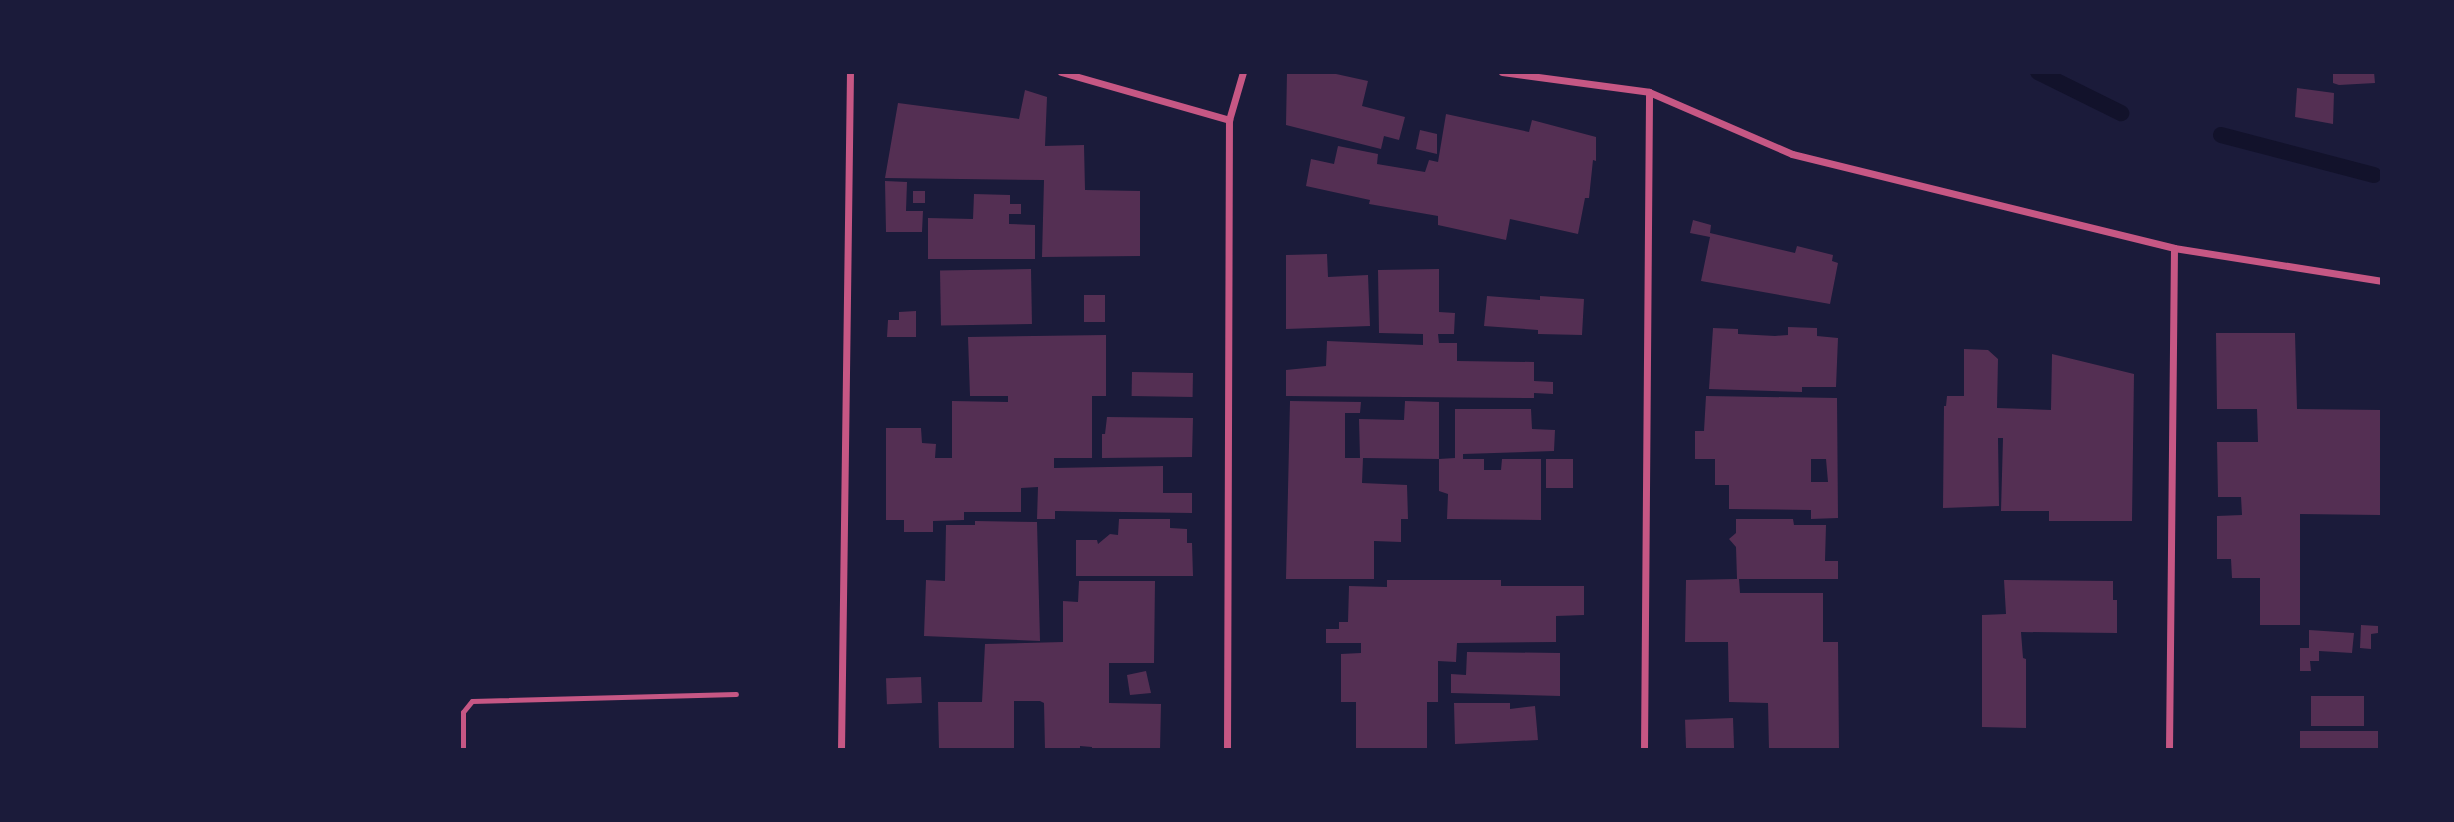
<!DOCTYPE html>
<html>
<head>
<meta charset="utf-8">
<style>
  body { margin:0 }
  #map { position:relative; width:2454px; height:822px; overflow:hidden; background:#1b1b3a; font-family:"PT Sans Narrow",sans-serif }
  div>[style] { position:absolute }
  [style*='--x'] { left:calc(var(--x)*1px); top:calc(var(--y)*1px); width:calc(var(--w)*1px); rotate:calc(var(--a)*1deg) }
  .stream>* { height:16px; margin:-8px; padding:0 8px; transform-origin:8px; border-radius:8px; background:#12122b }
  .building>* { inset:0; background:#542f53; transform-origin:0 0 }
  .service>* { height:5px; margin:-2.5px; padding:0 2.5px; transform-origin:2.5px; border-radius:2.5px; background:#c65784 }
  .minor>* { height:7px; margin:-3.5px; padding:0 3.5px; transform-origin:3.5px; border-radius:3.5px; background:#c65784 }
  span { translate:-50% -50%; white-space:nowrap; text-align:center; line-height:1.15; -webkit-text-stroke:6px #1b1b3a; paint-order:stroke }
  .frame { position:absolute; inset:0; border:74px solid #1b1b3a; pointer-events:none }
</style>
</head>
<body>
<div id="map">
  <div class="stream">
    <div style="--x:2038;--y:72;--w:93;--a:26.3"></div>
    <div style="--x:2221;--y:135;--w:158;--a:14.7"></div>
  </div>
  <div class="building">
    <div style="clip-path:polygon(1287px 72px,1327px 72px,1368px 81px,1362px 106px,1405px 117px,1399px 140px,1384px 136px,1381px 149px,1286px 125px)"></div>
    <div style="clip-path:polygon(2333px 72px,2374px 72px,2375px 83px,2339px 85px,2333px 83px)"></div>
    <div style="clip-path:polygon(2297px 88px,2334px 93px,2333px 124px,2295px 117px)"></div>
    <div style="clip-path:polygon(1025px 90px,1047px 97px,1045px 146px,1084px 145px,1085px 190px,1140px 191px,1140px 256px,1042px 257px,1044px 180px,885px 178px,898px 103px,1019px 119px)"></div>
    <div style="clip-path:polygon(1446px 114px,1529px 132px,1532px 120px,1596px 137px,1596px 161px,1593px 160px,1589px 198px,1585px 198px,1578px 234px,1510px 219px,1506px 240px,1438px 225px,1438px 216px,1369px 204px,1370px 200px,1306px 186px,1311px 159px,1334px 164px,1338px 146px,1378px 154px,1377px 164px,1425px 172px,1429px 160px,1438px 162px)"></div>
    <div style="clip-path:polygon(1420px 130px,1437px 134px,1437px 154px,1416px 149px)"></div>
    <div style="clip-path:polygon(885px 181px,907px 182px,906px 211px,923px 211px,922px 232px,886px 232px)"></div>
    <div style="left:913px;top:191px;width:12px;height:12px"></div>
    <div style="clip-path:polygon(974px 194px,1010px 195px,1010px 204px,1021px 204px,1021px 214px,1009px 214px,1009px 224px,1035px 225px,1035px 259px,928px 259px,928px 218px,973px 219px)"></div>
    <div style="clip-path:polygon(1693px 220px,1711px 225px,1710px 233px,1795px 253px,1797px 246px,1833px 255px,1832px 261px,1838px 263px,1830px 304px,1701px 281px,1710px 237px,1690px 233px)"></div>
    <div style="clip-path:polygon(1327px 254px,1328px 277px,1368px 275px,1370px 326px,1286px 329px,1286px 255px)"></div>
    <div style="left:1031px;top:269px;width:55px;height:91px;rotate:89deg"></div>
    <div style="clip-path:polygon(1439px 269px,1439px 312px,1455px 313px,1454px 334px,1438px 334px,1439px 343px,1457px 343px,1457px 361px,1534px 362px,1534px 381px,1553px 382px,1553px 394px,1534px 393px,1534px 398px,1286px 396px,1286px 370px,1326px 366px,1327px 341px,1423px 345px,1423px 334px,1379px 333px,1378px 270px)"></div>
    <div style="left:1105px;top:295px;width:27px;height:21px;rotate:90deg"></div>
    <div style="clip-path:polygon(1487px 296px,1540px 300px,1540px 296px,1584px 299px,1582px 335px,1538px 334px,1538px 330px,1484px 326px)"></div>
    <div style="clip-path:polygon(916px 311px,916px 337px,887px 337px,888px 320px,899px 320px,899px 312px)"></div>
    <div style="clip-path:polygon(1788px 327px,1817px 328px,1817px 336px,1838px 338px,1836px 387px,1802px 387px,1802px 392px,1709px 389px,1713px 328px,1738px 329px,1738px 334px,1775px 336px,1788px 335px)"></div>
    <div style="clip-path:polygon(2216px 333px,2295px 333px,2297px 409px,2382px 410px,2381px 515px,2300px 514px,2300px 625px,2260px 625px,2260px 578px,2232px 578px,2231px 559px,2217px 559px,2217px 516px,2242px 515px,2241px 497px,2218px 497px,2217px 442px,2258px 442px,2257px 409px,2217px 409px)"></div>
    <div style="clip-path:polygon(1106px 335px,1106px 396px,1092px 396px,1092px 458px,1054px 458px,1054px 468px,1163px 466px,1163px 493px,1192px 493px,1192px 513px,1055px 511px,1055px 519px,1037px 519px,1038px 487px,1021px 488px,1021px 512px,964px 512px,964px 520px,933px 521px,933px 532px,904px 532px,904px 520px,886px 520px,886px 428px,921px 428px,922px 443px,936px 444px,935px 458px,952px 458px,952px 401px,1008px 402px,1008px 396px,970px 396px,968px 337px)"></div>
    <div style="clip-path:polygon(1964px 349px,1988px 350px,1998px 359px,1997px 408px,2051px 410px,2052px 354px,2134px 374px,2132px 521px,2049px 521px,2049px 511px,2001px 511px,2003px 438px,1998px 438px,1999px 506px,1943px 508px,1944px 406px,1946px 406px,1947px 396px,1964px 396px)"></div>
    <div style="left:1132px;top:372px;width:61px;height:24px;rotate:1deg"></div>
    <div style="clip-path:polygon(evenodd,1706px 396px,1837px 398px,1838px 518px,1811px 519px,1811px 510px,1729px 509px,1729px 485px,1715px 485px,1715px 459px,1695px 459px,1695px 431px,1704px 431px,1706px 396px,1811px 459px,1826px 459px,1828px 482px,1811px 482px,1811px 459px)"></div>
    <div style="clip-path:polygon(1290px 401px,1361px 402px,1360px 413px,1345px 413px,1345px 458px,1360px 458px,1359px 419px,1404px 420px,1405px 401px,1439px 402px,1439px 459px,1363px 458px,1362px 483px,1407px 485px,1408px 519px,1401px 519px,1401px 542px,1374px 541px,1374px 579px,1286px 579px)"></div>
    <div style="clip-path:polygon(1455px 409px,1531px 409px,1532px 429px,1555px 430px,1554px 451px,1463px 454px,1463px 459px,1484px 459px,1484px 470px,1501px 470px,1502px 459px,1541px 459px,1541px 520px,1447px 519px,1448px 494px,1439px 491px,1439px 459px,1455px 458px)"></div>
    <div style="clip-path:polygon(1107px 417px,1193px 418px,1192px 457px,1102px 458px,1102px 434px,1105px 434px)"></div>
    <div style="left:1546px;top:459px;width:27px;height:29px"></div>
    <div style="clip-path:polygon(1119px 519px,1170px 519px,1170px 528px,1187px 529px,1187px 543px,1192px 543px,1193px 576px,1076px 576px,1076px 540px,1097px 540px,1098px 544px,1110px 534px,1118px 535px)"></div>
    <div style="clip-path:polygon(1736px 519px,1793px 519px,1794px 525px,1826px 525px,1825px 561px,1838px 561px,1838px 579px,1739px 579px,1740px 593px,1823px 593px,1823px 642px,1838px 642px,1839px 750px,1769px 750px,1768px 703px,1729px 702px,1728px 642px,1685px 642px,1686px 580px,1737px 579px,1736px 547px,1729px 539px,1736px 533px)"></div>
    <div style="clip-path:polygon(975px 521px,1037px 522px,1040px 641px,924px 636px,926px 580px,945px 581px,946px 525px,975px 525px)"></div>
    <div style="clip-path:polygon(1387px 580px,1501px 580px,1501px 586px,1584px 586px,1584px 615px,1556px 616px,1556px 642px,1457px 643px,1456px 662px,1438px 661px,1438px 702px,1427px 702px,1427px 750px,1356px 750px,1356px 702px,1341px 702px,1341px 654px,1361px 653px,1361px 643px,1326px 643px,1326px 629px,1339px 629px,1339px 622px,1348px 622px,1349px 586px,1387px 587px)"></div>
    <div style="clip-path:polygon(2004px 580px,2113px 581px,2113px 600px,2117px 600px,2117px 633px,2021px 632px,2023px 658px,2026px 659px,2026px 728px,1982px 727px,1982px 615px,2006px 614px)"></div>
    <div style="clip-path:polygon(1079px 581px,1155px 581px,1154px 663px,1109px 663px,1109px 703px,1161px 704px,1160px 750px,1092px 750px,1092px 747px,1080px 746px,1080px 750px,1045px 750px,1044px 703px,1040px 701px,1014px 701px,1014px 750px,939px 750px,938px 702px,982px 702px,985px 644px,1063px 642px,1063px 601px,1078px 602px)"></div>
    <div style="clip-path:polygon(2361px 625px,2378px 626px,2378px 633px,2371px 634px,2371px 649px,2360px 648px)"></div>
    <div style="clip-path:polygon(2309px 630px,2354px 633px,2352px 653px,2319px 651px,2319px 661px,2310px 661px,2311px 671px,2300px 671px,2300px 648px,2309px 648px)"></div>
    <div style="clip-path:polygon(1467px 652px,1560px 653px,1560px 696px,1451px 693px,1451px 674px,1466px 675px)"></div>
    <div style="clip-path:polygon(1146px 671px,1151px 693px,1130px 695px,1127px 675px)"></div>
    <div style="left:921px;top:677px;width:26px;height:35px;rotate:88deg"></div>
    <div style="left:2311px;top:696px;width:53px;height:30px"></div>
    <div style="clip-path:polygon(1454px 703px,1510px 703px,1510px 709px,1535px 706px,1538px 740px,1455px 744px)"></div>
    <div style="left:1733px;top:718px;width:32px;height:48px;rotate:88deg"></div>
    <div style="left:2300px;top:731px;width:78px;height:19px"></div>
  </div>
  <div class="service">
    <div style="--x:463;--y:750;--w:38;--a:-90"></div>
    <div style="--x:463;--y:712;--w:14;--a:-51"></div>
    <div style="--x:472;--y:701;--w:264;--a:-1.5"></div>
  </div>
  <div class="minor">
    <div style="--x:1061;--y:72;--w:175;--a:15.9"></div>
    <div style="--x:1229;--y:120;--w:50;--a:-73.7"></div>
    <div style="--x:1502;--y:72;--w:148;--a:7.7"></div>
    <div style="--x:1649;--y:92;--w:156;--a:23.4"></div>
    <div style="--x:1792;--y:154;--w:393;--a:13.8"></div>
    <div style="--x:2174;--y:248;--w:211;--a:9"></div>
    <div style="--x:841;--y:750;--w:678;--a:-89.24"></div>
    <div style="--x:1227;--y:750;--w:630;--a:-89.82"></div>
    <div style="--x:1644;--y:750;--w:658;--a:-89.56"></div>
    <div style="--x:2169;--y:750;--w:502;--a:-89.43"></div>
  </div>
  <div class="frame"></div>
</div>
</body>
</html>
